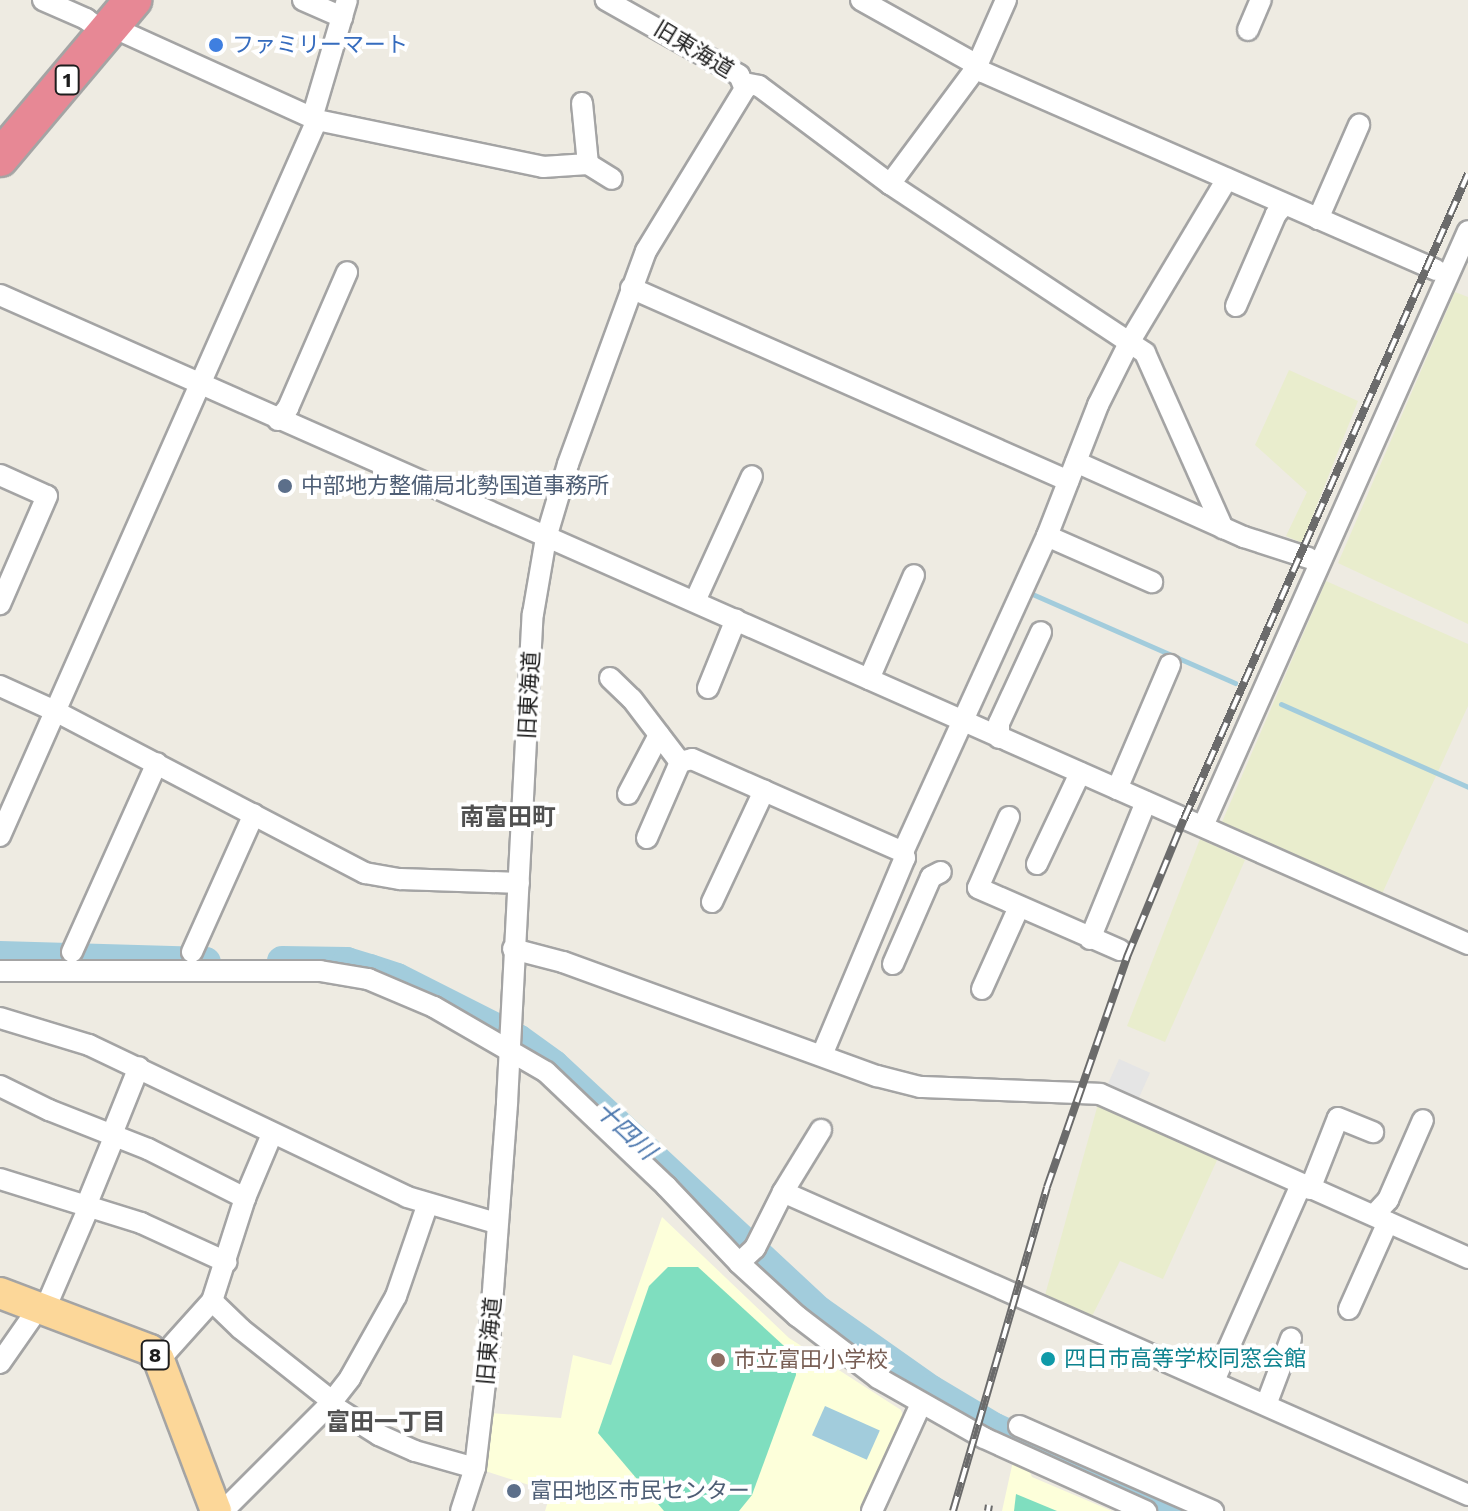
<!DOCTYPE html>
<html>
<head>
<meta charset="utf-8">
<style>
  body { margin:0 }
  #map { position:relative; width:1468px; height:1511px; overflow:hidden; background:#eeebe2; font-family:"Work Sans","Noto Sans JP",sans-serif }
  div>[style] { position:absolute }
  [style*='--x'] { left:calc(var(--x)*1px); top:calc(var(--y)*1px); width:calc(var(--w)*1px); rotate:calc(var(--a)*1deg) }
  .education>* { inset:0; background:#fdffda }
  .farmland>* { inset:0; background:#e9edcd }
  .pitch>* { inset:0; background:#7fdebf }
  .parking>* { inset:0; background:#e5e5e5; transform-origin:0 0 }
  .water>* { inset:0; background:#a2ccdc; transform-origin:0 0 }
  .stream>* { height:5px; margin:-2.5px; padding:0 2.5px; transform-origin:2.5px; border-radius:2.5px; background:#a2ccdc }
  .river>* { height:30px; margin:-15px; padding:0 15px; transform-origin:15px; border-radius:15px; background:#a2ccdc }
  .roads { filter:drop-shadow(2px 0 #a4a4a4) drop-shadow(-2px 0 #a4a4a4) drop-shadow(0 2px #a4a4a4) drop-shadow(0 -2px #a4a4a4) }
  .street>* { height:20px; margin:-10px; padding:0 10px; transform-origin:10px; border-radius:10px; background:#fff }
  .primary>* { height:30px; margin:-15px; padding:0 15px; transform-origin:15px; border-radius:15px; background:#fcd799 }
  .highway>* { height:36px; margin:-18px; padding:0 18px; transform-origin:18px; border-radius:18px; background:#e78895 }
  .rail>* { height:8px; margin-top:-4px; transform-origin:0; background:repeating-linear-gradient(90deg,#fff 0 15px,#6b6b6b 0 30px); box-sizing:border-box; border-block:2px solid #6b6b6b }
  .dots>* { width:22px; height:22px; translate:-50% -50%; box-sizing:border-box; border:4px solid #fff; border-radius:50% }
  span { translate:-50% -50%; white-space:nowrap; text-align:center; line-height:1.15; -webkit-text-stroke:8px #fff; paint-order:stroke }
  .shield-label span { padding:2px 6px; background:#fff; border:2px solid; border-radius:6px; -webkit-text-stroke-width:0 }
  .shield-label { font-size:20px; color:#1d1d1d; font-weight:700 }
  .shop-label { font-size:22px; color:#366cbe }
  .left { translate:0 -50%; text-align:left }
  .street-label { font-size:22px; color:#1d1d1d }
  .service-label { font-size:22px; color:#4e5e75 }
  .culture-label { font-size:22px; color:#0d838f }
  .education-label { font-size:22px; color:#785e54 }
  .neighbourhood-label { font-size:24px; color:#505050; font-weight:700 }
  .water-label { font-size:24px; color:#4975ac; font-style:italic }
</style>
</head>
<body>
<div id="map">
  <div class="education">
    <div style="clip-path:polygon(662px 1217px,789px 1338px,901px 1410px,904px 1419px,861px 1511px,545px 1511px,551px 1492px,479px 1469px,490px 1413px,561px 1418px,573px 1355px,611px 1365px)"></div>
    <div style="clip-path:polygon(1013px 1461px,1028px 1468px,1032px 1477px,1112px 1511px,1002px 1511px)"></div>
  </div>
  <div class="farmland">
    <div style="clip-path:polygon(1455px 292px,1468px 297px,1468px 624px,1338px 563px)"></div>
    <div style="clip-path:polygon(1289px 370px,1358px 401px,1302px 543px,1286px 536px,1307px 492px,1255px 445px)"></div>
    <div style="clip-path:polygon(1326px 581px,1468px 644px,1468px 706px,1382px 894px,1222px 822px)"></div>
    <div style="clip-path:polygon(1200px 839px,1245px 860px,1165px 1042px,1127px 1026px)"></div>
    <div style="clip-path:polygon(1098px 1104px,1218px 1158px,1163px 1279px,1120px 1261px,1088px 1324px,1042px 1306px)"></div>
  </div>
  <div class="pitch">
    <div style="clip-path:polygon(668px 1267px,698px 1267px,795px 1356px,796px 1375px,752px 1495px,739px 1511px,664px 1511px,598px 1433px,649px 1286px)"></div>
    <div style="clip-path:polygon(1016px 1494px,1057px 1511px,1014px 1511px)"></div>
  </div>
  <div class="parking">
    <div style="left:1119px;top:1059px;width:34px;height:32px;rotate:24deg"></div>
  </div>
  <div class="water">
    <div style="left:825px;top:1406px;width:60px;height:32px;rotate:24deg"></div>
  </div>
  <div class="stream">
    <div style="--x:1030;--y:593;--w:224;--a:23.7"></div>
    <div style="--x:1281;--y:704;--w:205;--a:23.9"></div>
  </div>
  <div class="river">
    <div style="--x:0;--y:956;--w:206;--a:1.7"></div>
    <div style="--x:282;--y:961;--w:65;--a:0.9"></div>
    <div style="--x:347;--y:962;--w:24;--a:17"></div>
    <div style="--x:370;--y:969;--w:28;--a:18"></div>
    <div style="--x:397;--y:978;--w:136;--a:26.8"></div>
    <div style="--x:518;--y:1039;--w:44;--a:35.8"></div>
    <div style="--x:554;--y:1065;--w:362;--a:42.9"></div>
    <div style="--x:819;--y:1311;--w:137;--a:35.2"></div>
    <div style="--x:931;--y:1390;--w:74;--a:30.7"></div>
    <div style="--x:995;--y:1428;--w:200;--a:24.5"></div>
  </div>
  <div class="roads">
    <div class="street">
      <div style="--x:43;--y:0;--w:47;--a:23.8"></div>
      <div style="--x:86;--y:19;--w:25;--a:37"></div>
      <div style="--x:303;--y:0;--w:43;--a:23.6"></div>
      <div style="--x:861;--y:0;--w:125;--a:29.2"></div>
      <div style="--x:970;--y:61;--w:17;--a:40"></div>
      <div style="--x:983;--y:72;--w:494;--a:23.6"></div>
      <div style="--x:112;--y:27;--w:225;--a:24.4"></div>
      <div style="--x:317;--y:120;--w:231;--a:11.7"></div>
      <div style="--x:543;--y:167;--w:45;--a:-3.8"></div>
      <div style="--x:588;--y:164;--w:28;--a:32"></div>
      <div style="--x:1248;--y:30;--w:33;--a:-67"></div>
      <div style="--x:744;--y:83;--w:15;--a:11"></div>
      <div style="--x:759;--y:86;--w:164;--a:36.8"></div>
      <div style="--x:890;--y:184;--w:306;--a:33.5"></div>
      <div style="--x:1145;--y:353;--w:192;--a:66"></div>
      <div style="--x:582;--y:103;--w:61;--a:84.4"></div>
      <div style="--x:312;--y:118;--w:123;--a:-73.5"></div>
      <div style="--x:890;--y:184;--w:144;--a:-53.4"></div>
      <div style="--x:976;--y:68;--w:74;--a:-66.2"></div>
      <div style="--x:1318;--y:219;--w:103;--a:-66.4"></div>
      <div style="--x:631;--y:288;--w:478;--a:23.8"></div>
      <div style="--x:0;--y:295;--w:1605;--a:23.85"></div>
      <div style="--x:1236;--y:306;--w:100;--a:-66.5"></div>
      <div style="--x:1276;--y:214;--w:12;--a:-48"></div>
      <div style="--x:278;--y:420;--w:16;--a:-50"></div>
      <div style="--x:288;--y:408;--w:148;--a:-66.5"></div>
      <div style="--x:1076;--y:462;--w:184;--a:24.1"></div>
      <div style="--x:1244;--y:537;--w:68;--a:17.9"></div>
      <div style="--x:0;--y:475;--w:51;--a:24.1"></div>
      <div style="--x:47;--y:496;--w:118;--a:113.5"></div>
      <div style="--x:1047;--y:536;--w:115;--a:23.7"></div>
      <div style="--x:695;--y:601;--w:137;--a:-65.5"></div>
      <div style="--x:610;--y:678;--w:30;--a:44"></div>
      <div style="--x:632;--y:699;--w:79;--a:52.7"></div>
      <div style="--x:680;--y:762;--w:12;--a:-14"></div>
      <div style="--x:692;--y:759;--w:231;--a:23.8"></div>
      <div style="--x:869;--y:679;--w:113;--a:-66.6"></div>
      <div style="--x:0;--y:686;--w:60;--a:24.4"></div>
      <div style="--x:55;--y:711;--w:350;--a:27.6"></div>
      <div style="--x:365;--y:873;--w:36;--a:10"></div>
      <div style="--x:400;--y:879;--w:119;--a:1.9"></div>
      <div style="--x:708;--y:688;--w:74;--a:-67.9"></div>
      <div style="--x:999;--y:738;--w:15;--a:-90"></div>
      <div style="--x:999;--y:723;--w:100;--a:-65.2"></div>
      <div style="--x:1117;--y:789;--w:135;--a:-66.9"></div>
      <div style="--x:628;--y:794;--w:67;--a:-62.3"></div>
      <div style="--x:1009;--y:817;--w:77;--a:113.6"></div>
      <div style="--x:978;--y:888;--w:155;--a:23.6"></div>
      <div style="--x:1203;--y:826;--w:651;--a:-65.99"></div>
      <div style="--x:0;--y:836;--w:783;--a:-66.12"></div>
      <div style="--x:647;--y:838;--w:83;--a:-66.5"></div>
      <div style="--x:1037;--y:864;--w:101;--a:-64.7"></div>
      <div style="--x:712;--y:902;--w:123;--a:-64.9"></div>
      <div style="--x:1090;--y:939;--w:148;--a:-67.8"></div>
      <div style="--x:513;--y:949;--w:52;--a:14.6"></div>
      <div style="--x:563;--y:962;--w:334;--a:20"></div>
      <div style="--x:877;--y:1076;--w:44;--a:14.3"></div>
      <div style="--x:920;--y:1087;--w:180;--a:2.2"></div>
      <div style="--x:1100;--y:1094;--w:403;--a:24"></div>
      <div style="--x:72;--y:952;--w:207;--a:-65.8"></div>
      <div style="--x:192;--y:952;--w:151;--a:-65.8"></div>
      <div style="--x:893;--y:964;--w:95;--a:-66.4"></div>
      <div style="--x:931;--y:877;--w:11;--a:-27"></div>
      <div style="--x:0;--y:971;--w:320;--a:0"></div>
      <div style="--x:320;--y:971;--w:49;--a:9.5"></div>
      <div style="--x:368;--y:979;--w:72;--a:23"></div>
      <div style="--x:434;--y:1007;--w:129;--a:30.1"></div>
      <div style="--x:546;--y:1072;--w:166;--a:43.5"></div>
      <div style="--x:666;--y:1186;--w:106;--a:46.5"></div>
      <div style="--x:739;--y:1263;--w:79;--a:42.4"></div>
      <div style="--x:797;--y:1316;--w:102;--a:37.4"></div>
      <div style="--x:878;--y:1378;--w:122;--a:29.5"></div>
      <div style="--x:984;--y:1438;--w:178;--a:24.3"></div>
      <div style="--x:982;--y:989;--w:90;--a:-65.7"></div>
      <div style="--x:0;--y:1018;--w:93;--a:16.9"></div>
      <div style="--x:89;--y:1045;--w:352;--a:25.5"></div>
      <div style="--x:407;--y:1197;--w:93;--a:16.3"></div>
      <div style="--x:822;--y:1055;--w:214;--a:-67.2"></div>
      <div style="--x:905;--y:858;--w:6;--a:-108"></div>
      <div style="--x:903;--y:852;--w:347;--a:-65.5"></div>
      <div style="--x:1047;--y:536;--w:141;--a:-68.7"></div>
      <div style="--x:1098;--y:405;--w:72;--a:-63.4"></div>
      <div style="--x:1130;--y:341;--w:189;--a:-59.1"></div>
      <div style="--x:0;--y:1086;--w:55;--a:26.1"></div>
      <div style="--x:49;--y:1110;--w:106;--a:21.5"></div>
      <div style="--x:148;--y:1149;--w:109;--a:26.8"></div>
      <div style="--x:112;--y:1134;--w:72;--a:-68.1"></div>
      <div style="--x:0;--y:1179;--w:148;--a:17.3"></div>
      <div style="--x:141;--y:1223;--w:94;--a:24.6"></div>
      <div style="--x:1310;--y:1189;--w:76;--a:-68.5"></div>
      <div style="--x:1338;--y:1118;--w:38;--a:22"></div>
      <div style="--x:783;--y:1192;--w:749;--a:23.86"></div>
      <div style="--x:86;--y:1206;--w:77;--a:-67.8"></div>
      <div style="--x:1374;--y:1215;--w:21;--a:-47"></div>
      <div style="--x:1388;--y:1200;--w:87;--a:-66.4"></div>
      <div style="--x:739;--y:1263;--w:22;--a:-43"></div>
      <div style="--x:755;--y:1248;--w:63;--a:-63.4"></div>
      <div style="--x:783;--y:1192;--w:73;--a:-58.5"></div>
      <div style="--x:212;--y:1301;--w:40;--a:44"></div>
      <div style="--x:241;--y:1329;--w:116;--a:38.4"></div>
      <div style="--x:45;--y:1309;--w:111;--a:-66.7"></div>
      <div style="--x:1349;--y:1309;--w:95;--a:-65.9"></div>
      <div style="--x:159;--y:1360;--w:79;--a:-48.1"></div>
      <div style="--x:212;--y:1301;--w:108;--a:-72.2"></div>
      <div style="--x:245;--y:1198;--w:69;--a:-67.1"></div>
      <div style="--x:0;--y:1363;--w:68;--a:-55.1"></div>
      <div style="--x:1214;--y:1381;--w:214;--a:-66.1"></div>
      <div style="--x:330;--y:1404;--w:58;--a:32.3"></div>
      <div style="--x:379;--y:1435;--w:39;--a:24"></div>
      <div style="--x:415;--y:1451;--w:62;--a:15.8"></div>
      <div style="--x:1266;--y:1405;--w:71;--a:-69.3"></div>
      <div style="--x:1019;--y:1426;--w:212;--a:23.7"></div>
      <div style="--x:223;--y:1511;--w:151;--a:-45"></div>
      <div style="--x:330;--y:1404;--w:33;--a:-52"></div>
      <div style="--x:350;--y:1378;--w:94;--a:-60.7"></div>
      <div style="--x:396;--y:1296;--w:95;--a:-71"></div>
      <div style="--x:461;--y:1511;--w:45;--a:-72"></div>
      <div style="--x:475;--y:1468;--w:112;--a:-83.3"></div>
      <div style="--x:488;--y:1357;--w:255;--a:-85.7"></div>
      <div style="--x:507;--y:1103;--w:490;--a:-87"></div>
      <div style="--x:533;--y:614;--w:77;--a:-80.3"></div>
      <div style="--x:546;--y:538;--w:77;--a:-73.4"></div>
      <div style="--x:568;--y:464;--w:227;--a:-69.9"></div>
      <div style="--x:646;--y:251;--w:190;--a:-58.6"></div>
      <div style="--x:745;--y:89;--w:15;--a:-113"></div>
      <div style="--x:739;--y:75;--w:153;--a:-150.6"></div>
      <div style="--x:872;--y:1511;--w:118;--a:-65.4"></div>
    </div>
    <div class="primary">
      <div style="--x:0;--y:1293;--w:160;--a:20.8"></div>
      <div style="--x:150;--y:1350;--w:13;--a:48"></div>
      <div style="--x:159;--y:1360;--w:161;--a:69.3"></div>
    </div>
    <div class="highway">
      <div style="--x:0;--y:158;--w:207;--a:-49.9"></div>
    </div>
  </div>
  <div class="rail">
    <div style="--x:953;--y:1511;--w:337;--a:-73.8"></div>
    <div style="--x:1047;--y:1187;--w:244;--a:-70.8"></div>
    <div style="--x:1127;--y:957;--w:149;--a:-67.6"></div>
    <div style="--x:1184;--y:819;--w:705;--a:-66.24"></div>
    <div style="--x:988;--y:1511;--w:6;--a:-81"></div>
  </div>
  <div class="dots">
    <div style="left:216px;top:45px;background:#3f7fe0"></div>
    <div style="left:285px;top:486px;background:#5c6f8a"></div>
    <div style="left:1048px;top:1359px;background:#0f9aa8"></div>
    <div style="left:718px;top:1360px;background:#8d6e63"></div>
    <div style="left:514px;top:1491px;background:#5c6f8a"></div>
  </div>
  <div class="shield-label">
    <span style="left:67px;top:80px">1</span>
    <span style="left:155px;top:1355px">8</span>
  </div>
  <div class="shop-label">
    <span class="left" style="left:232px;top:45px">ファミリーマート</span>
  </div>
  <div class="street-label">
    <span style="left:694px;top:49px;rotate:31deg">旧東海道</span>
    <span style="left:529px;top:695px;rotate:-87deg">旧東海道</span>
    <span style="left:489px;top:1341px;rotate:-85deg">旧東海道</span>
  </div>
  <div class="service-label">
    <span class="left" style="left:301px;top:486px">中部地方整備局北勢国道事務所</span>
    <span class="left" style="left:530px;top:1491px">富田地区市民センター</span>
  </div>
  <div class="culture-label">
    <span class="left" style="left:1064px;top:1359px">四日市高等学校同窓会館</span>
  </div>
  <div class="education-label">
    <span class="left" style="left:734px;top:1360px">市立富田小学校</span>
  </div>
  <div class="neighbourhood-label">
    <span style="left:508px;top:818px">南富田町</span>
    <span style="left:386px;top:1423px">富田一丁目</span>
  </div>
  <div class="water-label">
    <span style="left:625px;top:1131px;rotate:43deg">十四川</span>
  </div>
</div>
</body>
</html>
